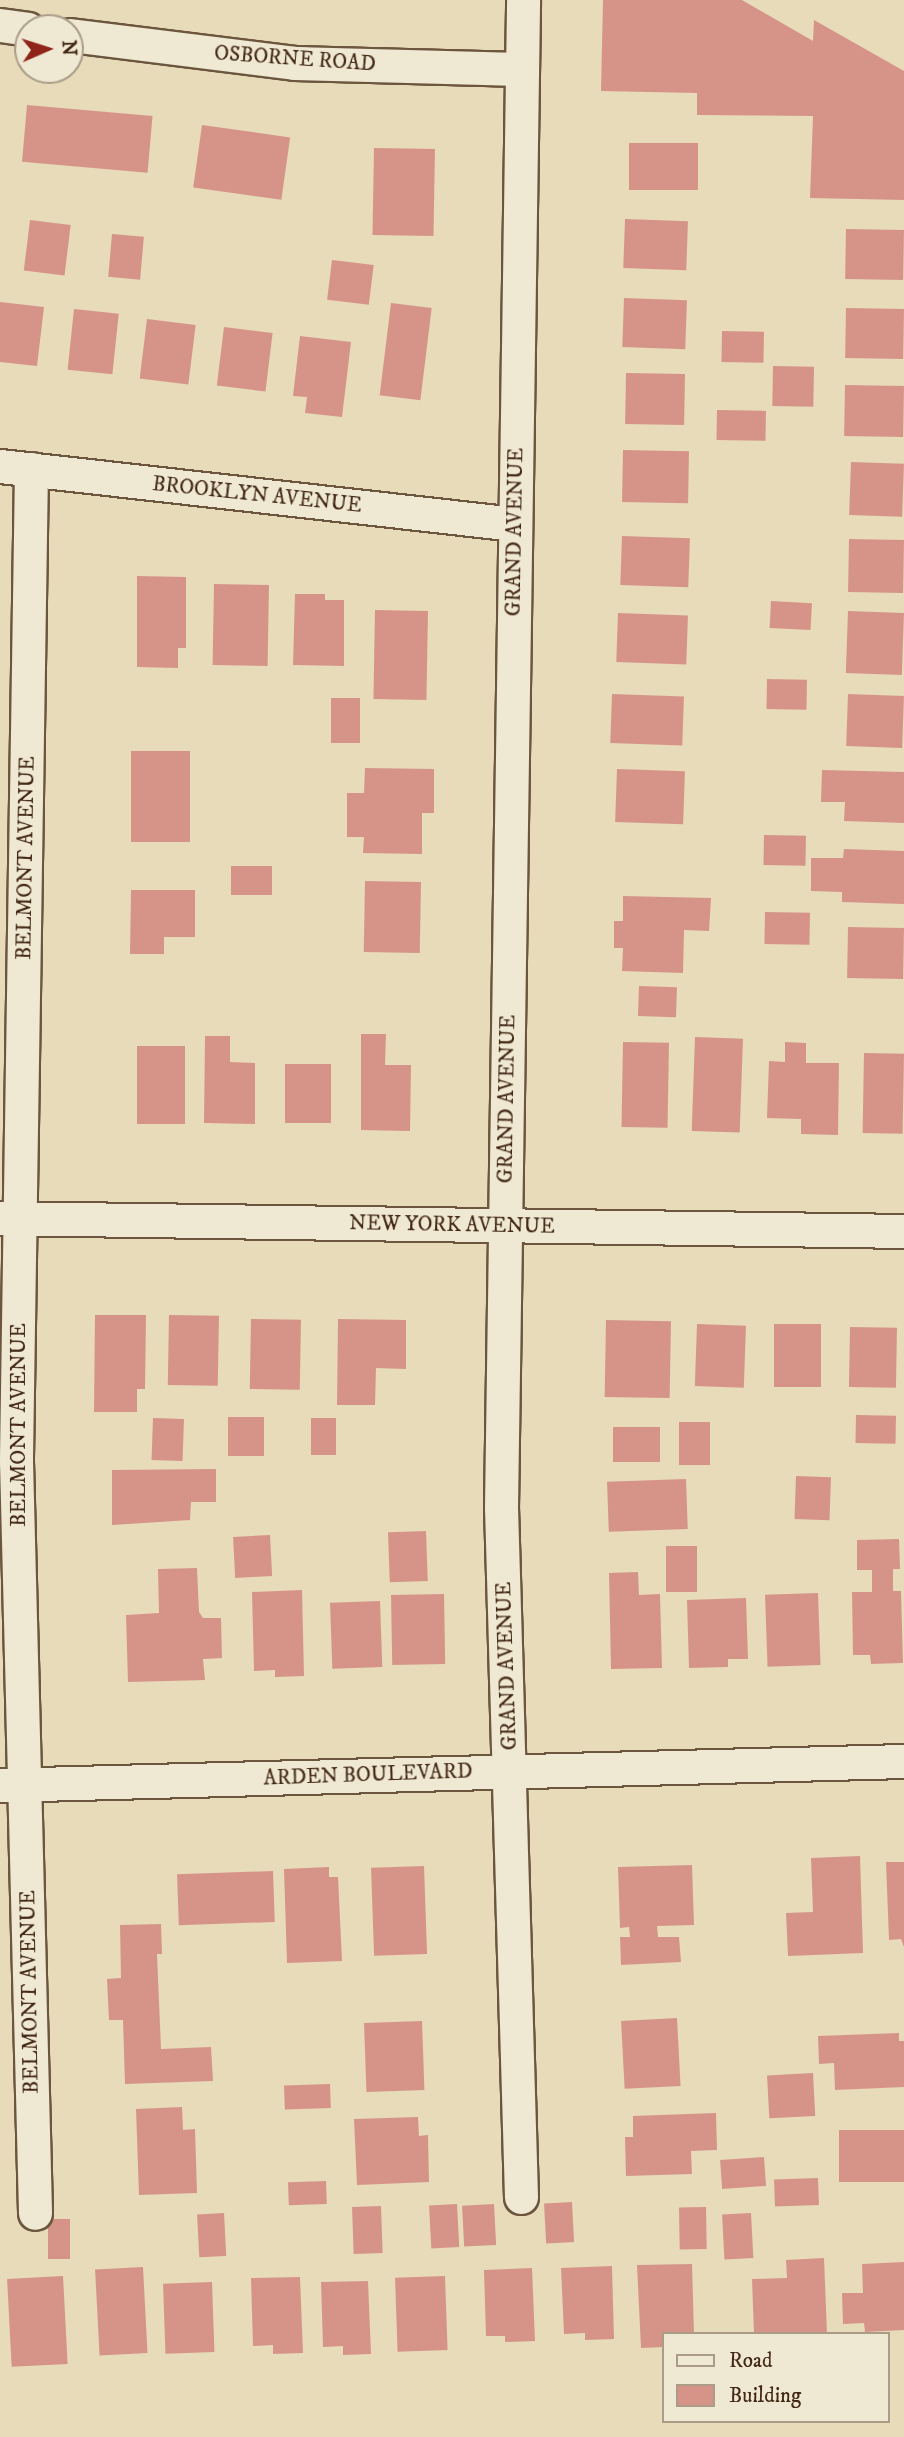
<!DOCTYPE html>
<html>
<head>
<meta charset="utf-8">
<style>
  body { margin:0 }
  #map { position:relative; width:904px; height:2437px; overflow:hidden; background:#e7dbba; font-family:"IM FELL DW Pica",serif }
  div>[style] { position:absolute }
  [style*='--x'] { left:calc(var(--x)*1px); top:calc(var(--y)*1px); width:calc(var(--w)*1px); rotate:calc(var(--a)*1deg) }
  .building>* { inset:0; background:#d69489; transform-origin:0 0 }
  .roads { filter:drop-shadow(2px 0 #6c563e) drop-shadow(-2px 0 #6c563e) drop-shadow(0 2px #6c563e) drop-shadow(0 -2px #6c563e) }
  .street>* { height:33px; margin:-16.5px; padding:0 16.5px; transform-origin:16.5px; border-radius:16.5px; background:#efe8d2 }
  span { translate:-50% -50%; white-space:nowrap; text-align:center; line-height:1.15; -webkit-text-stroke:6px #efe8d2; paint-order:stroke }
  .street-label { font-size:21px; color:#432915 }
  .legend { position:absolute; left:662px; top:2332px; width:228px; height:91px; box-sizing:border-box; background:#efe8d2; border:2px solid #aa9c86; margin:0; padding:9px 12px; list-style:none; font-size:21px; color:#432915 }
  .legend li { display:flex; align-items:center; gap:14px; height:35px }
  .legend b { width:35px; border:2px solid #aa9c86 }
  .north { position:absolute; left:14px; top:14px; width:70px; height:70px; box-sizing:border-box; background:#efe8d2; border:2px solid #aa9c86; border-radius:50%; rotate:87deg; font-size:19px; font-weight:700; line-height:28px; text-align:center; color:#432915 }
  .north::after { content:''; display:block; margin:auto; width:24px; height:32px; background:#8f2418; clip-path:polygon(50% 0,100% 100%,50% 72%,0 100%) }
</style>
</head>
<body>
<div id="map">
  <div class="building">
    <div style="clip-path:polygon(603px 0,742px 0,813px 41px,814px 20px,904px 71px,904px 200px,810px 198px,813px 116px,697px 115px,697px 93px,601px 91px)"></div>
    <div style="left:27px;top:105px;width:126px;height:57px;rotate:5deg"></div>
    <div style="left:202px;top:125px;width:89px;height:63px;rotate:8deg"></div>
    <div style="left:698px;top:143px;width:47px;height:69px;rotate:90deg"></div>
    <div style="left:374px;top:148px;width:61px;height:87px;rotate:1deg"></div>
    <div style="left:625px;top:219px;width:63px;height:49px;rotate:2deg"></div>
    <div style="left:30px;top:220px;width:41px;height:51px;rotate:7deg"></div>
    <div style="left:846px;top:229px;width:58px;height:50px;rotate:1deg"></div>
    <div style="left:112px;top:234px;width:32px;height:43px;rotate:5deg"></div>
    <div style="left:332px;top:260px;width:42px;height:40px;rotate:7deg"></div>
    <div style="left:624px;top:298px;width:63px;height:49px;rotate:2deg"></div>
    <div style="clip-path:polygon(0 302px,44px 307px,37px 366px,0 362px)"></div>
    <div style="left:391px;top:303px;width:41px;height:93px;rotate:7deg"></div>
    <div style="left:846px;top:308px;width:58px;height:50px;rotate:1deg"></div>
    <div style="left:74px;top:309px;width:45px;height:61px;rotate:6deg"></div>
    <div style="left:147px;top:319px;width:49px;height:60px;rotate:7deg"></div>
    <div style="left:224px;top:327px;width:49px;height:59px;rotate:7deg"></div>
    <div style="left:722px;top:331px;width:42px;height:31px;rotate:1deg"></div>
    <div style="clip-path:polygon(300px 336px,351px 342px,342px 417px,305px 413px,307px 397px,293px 396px)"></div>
    <div style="left:773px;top:366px;width:41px;height:40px;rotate:1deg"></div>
    <div style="left:626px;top:373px;width:59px;height:51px;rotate:1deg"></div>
    <div style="left:845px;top:385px;width:59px;height:51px;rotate:1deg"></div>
    <div style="left:717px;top:410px;width:49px;height:30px;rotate:1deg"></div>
    <div style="left:623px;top:450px;width:66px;height:52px;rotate:1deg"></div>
    <div style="left:851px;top:462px;width:53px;height:53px;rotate:2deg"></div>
    <div style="left:622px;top:536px;width:68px;height:49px;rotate:2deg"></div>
    <div style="left:849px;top:539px;width:55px;height:53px;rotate:1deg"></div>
    <div style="clip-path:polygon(137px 576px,186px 577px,186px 648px,178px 648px,178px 668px,137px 667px)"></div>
    <div style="left:214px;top:584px;width:55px;height:81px;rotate:1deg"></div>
    <div style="clip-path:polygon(295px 594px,325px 594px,325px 600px,344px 600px,344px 666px,293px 665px)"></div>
    <div style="left:771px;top:601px;width:41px;height:27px;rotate:3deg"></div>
    <div style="left:375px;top:610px;width:53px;height:89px;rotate:1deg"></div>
    <div style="left:848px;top:611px;width:56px;height:62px;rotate:2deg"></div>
    <div style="left:618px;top:613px;width:70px;height:49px;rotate:2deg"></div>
    <div style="left:767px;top:679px;width:40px;height:30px;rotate:1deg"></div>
    <div style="left:612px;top:694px;width:72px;height:49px;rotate:2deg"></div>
    <div style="left:848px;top:694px;width:56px;height:52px;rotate:2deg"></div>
    <div style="left:331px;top:698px;width:29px;height:45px"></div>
    <div style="left:131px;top:751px;width:59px;height:91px"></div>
    <div style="clip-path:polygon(365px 768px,434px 769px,434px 813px,422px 813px,422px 854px,363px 853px,364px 837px,347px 837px,347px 793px,364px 793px)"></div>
    <div style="left:617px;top:769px;width:68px;height:53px;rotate:2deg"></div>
    <div style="clip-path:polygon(822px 770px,904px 772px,904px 823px,844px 821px,845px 802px,821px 802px)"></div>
    <div style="left:764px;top:835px;width:42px;height:30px;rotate:1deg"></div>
    <div style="clip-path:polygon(844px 849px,904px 851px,904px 904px,842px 902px,842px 892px,811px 891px,811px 858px,843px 858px)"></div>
    <div style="left:231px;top:866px;width:41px;height:29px"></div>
    <div style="left:365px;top:881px;width:56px;height:71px;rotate:1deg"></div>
    <div style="clip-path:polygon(131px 890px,195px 890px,195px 937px,164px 937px,164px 954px,130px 954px)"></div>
    <div style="clip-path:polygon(623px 896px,711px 898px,709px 931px,684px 930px,683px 973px,622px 971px,623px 948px,614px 948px,614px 921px,623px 921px)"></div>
    <div style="left:765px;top:912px;width:45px;height:32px;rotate:1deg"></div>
    <div style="left:848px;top:927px;width:56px;height:51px;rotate:1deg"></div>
    <div style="left:639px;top:986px;width:38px;height:30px;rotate:2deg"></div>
    <div style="clip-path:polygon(361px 1034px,386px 1034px,385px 1065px,411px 1065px,410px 1131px,361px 1130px)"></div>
    <div style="clip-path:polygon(205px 1036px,230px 1036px,230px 1062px,255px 1063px,255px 1124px,204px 1123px)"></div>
    <div style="left:695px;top:1037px;width:48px;height:94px;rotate:2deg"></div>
    <div style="left:623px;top:1042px;width:46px;height:85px;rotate:1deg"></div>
    <div style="clip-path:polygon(785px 1042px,806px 1043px,806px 1063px,839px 1063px,838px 1135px,801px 1134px,801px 1119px,767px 1118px,769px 1061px,785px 1062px)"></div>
    <div style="left:137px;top:1046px;width:48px;height:78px"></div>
    <div style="left:864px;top:1053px;width:40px;height:80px;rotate:1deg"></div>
    <div style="left:285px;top:1064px;width:46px;height:59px"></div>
    <div style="clip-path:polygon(95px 1315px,146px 1315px,145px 1389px,137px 1389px,137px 1412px,94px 1412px)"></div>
    <div style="left:169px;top:1315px;width:50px;height:70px;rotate:1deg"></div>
    <div style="left:251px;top:1319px;width:50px;height:70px;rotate:1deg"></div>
    <div style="clip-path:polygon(338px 1319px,406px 1320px,406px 1369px,376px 1368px,375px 1405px,337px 1405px)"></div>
    <div style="left:606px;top:1320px;width:65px;height:77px;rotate:1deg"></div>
    <div style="left:697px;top:1324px;width:49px;height:62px;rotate:2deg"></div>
    <div style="left:774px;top:1324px;width:47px;height:63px"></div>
    <div style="left:850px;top:1327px;width:47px;height:60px;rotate:1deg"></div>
    <div style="left:856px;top:1415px;width:40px;height:28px;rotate:1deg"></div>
    <div style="left:228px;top:1417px;width:36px;height:39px"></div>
    <div style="left:153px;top:1418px;width:31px;height:42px;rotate:2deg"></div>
    <div style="left:311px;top:1418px;width:25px;height:37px"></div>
    <div style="left:679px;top:1422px;width:31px;height:43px"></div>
    <div style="left:613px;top:1427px;width:47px;height:35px"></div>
    <div style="clip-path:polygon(216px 1469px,216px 1502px,191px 1502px,190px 1520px,112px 1525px,112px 1470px)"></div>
    <div style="left:796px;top:1476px;width:35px;height:43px;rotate:2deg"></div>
    <div style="left:686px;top:1479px;width:50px;height:79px;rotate:88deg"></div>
    <div style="left:426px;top:1531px;width:50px;height:38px;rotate:88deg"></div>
    <div style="left:270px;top:1535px;width:41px;height:37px;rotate:87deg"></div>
    <div style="clip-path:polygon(899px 1539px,900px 1569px,893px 1569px,893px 1591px,901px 1591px,903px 1663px,871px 1664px,870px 1655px,853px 1655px,852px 1592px,872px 1592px,872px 1570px,857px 1570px,857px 1540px)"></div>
    <div style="left:666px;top:1546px;width:31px;height:46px"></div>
    <div style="clip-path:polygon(197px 1568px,199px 1612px,203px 1618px,221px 1618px,222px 1658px,203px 1659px,205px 1680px,128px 1682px,126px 1615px,159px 1613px,158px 1569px)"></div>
    <div style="clip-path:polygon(638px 1572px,639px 1595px,660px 1594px,662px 1668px,611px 1669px,609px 1573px)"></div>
    <div style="clip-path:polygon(302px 1590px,304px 1676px,275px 1677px,275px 1670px,254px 1671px,252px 1592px)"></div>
    <div style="left:818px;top:1593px;width:72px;height:53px;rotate:88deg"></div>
    <div style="left:444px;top:1594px;width:70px;height:53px;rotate:89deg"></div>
    <div style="clip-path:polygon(746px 1598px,748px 1659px,728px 1659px,728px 1667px,689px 1668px,687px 1600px)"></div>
    <div style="left:380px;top:1601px;width:66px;height:50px;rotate:88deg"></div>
    <div style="clip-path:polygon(860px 1856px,863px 1953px,788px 1956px,786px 1913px,813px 1912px,811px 1858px)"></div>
    <div style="clip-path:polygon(886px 1862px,904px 1862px,904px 1947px,901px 1939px,889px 1940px)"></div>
    <div style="clip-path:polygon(692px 1865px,694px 1925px,657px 1926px,658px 1937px,679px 1937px,681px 1962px,621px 1965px,620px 1937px,630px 1937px,629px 1927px,620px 1928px,618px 1867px)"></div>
    <div style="left:424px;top:1866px;width:88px;height:53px;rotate:88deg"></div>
    <div style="clip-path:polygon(329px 1867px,329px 1877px,338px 1877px,342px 1961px,287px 1963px,284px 1869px)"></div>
    <div style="left:273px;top:1871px;width:51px;height:96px;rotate:88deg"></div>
    <div style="clip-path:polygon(161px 1924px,162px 1954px,157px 1954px,161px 2049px,211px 2047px,213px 2081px,125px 2084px,123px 2020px,109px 2020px,107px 1979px,121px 1978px,120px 1925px)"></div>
    <div style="left:677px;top:2018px;width:68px;height:56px;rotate:87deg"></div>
    <div style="left:422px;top:2021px;width:69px;height:58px;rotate:88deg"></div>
    <div style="clip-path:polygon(899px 2033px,899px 2041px,904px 2041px,904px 2087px,835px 2090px,834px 2063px,819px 2064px,818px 2036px)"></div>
    <div style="left:813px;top:2073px;width:43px;height:46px;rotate:87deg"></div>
    <div style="left:330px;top:2084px;width:24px;height:46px;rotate:88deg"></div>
    <div style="clip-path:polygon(182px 2107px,183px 2130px,195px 2129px,197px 2193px,139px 2195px,136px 2109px)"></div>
    <div style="clip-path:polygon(716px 2113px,717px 2150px,691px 2151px,692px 2174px,626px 2176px,625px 2137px,633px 2137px,633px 2116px)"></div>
    <div style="clip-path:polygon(418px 2117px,419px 2136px,428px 2135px,429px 2182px,357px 2185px,354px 2119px)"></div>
    <div style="left:904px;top:2130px;width:52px;height:65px;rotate:90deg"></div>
    <div style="left:764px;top:2157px;width:29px;height:44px;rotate:86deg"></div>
    <div style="left:818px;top:2178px;width:27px;height:44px;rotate:88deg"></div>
    <div style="left:326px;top:2181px;width:23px;height:38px;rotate:88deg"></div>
    <div style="left:572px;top:2202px;width:40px;height:28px;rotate:87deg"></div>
    <div style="left:457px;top:2204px;width:43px;height:28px;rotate:87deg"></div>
    <div style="left:494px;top:2204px;width:41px;height:32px;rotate:87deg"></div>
    <div style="left:381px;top:2206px;width:47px;height:29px;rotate:88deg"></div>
    <div style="left:706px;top:2207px;width:42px;height:27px;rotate:89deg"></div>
    <div style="left:224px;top:2213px;width:43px;height:27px;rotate:87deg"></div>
    <div style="left:751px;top:2213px;width:45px;height:29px;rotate:87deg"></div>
    <div style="left:48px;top:2219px;width:22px;height:40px"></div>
    <div style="clip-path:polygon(824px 2258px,827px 2333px,754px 2334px,752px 2279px,787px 2278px,786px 2260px)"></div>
    <div style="clip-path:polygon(904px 2262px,904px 2330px,865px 2332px,864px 2323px,843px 2324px,842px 2293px,863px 2293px,862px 2264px)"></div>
    <div style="clip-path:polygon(692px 2264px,694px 2334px,664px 2334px,664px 2347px,641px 2348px,637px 2265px)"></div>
    <div style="clip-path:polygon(612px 2266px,614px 2339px,585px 2340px,585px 2333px,564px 2334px,561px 2268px)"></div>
    <div style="left:143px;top:2267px;width:86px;height:48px;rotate:87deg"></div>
    <div style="clip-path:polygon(532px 2268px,535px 2341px,505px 2342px,505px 2336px,486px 2336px,484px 2270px)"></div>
    <div style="left:63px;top:2276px;width:88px;height:56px;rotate:87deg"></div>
    <div style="left:445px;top:2276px;width:74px;height:50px;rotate:88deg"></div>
    <div style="clip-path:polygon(300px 2277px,303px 2353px,273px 2354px,273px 2345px,253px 2346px,251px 2278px)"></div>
    <div style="clip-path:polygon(368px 2281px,371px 2354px,343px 2355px,343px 2346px,323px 2347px,321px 2282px)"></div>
    <div style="left:212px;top:2282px;width:70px;height:49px;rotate:88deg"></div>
  </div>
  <div class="roads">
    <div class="street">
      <div style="--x:0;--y:25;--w:28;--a:8"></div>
      <div style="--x:70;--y:35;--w:226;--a:7.1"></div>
      <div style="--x:294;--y:63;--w:228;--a:1.5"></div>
      <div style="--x:0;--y:466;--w:518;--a:6.43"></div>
      <div style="--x:31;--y:469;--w:992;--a:90.87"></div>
      <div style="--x:16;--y:1461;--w:752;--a:88.55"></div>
      <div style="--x:0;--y:1218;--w:904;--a:0.82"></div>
      <div style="--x:0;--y:1785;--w:904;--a:-1.52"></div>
      <div style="--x:521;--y:2197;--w:690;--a:-91.66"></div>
      <div style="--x:501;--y:1507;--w:1507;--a:-89.16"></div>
    </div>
  </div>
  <div class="street-label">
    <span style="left:295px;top:59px;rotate:4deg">OSBORNE ROAD</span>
    <span style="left:257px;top:495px;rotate:6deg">BROOKLYN AVENUE</span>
    <span style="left:515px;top:532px;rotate:-89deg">GRAND AVENUE</span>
    <span style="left:26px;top:858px;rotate:-89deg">BELMONT AVENUE</span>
    <span style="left:507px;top:1099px;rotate:-89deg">GRAND AVENUE</span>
    <span style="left:452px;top:1225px;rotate:1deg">NEW YORK AVENUE</span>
    <span style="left:19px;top:1425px;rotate:-90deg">BELMONT AVENUE</span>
    <span style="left:507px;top:1666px;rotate:-92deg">GRAND AVENUE</span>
    <span style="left:368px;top:1775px;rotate:-2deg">ARDEN BOULEVARD</span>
    <span style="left:30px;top:1992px;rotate:-91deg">BELMONT AVENUE</span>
  </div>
  <ul class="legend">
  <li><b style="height:9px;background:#efe8d2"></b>Road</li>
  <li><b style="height:19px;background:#d69489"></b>Building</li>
  </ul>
  <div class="north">N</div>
</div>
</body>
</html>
